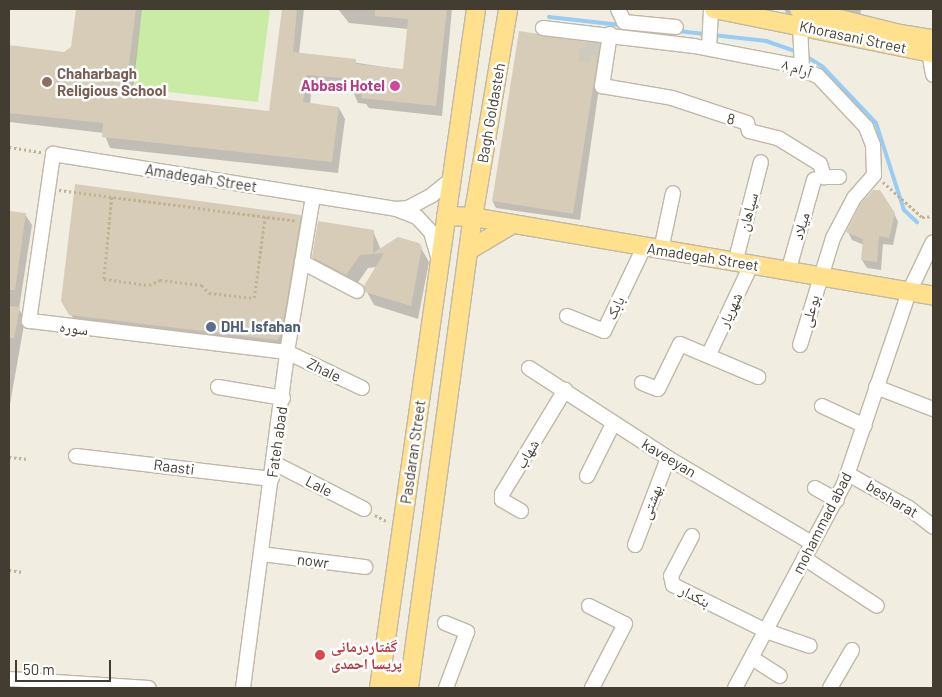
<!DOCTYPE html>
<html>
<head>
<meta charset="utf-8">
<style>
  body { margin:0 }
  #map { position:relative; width:942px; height:697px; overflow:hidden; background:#f2ede1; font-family:Barlow,"Noto Naskh Arabic",sans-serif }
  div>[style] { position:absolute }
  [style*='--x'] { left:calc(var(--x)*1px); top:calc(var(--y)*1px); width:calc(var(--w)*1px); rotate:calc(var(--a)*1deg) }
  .green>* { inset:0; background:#caeba5 }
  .shadow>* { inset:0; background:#0003 }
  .stream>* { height:4px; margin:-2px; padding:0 2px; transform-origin:2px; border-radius:2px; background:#97ccf5 }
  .building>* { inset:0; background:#d7ccb8; transform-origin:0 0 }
  .minor-tunnel>* { height:14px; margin-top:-7px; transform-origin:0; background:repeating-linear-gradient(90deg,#cfcabe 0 14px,transparent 0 21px) }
  .path>* { height:2.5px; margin-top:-1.25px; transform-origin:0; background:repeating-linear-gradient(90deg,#c1b293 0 2.5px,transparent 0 5px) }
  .roads { filter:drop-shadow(1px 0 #c0b8a6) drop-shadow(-1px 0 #c0b8a6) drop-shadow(0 1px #c0b8a6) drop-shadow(0 -1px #c0b8a6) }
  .minor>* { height:14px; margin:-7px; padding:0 7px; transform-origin:7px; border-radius:7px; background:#fff }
  .major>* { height:18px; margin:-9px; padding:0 9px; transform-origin:9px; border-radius:9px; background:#ffe18d }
  .dots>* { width:14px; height:14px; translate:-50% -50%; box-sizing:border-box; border:2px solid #fff; border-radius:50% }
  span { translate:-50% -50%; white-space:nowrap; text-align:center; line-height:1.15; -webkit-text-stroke:5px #fff; paint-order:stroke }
  .street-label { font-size:15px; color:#433d31 }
  .education-label { font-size:15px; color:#785e54; font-weight:700 }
  .left { translate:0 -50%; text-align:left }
  .hotel-label { font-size:15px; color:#b23c85; font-weight:700 }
  .right { translate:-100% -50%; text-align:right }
  .service-label { font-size:15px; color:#4e5e75; font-weight:700 }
  .health-label { font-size:15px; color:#be3a42; font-weight:700 }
  .frame { position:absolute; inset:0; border:10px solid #433d31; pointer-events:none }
  .scale { position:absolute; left:15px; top:660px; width:96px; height:22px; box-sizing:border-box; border:2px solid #433d31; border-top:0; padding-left:6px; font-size:15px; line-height:18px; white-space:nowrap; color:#433d31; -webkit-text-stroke:4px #fff; paint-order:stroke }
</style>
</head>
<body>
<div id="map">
  <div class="green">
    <div style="clip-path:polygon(142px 9px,270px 9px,258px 102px,132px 88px)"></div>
  </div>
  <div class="shadow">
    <div style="clip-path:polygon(77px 9px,142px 9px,132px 97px,270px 112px,283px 9px,304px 9px,299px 54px,404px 70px,408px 29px,349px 23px,338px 9px,452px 9px,442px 116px,369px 108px,366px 104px,358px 103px,352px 89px,312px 85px,310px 104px,339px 108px,345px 119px,338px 173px,110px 148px,104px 133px,9px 122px,9px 47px,64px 53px,73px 47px)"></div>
    <div style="clip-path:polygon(784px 9px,861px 9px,860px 22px,795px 24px,790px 23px)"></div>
    <div style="clip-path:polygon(599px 45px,604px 53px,580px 220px,496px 208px,492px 200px)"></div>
    <div style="clip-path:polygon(9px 212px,25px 214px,32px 225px,19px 309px,25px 319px,9px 410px)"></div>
    <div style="clip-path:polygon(894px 213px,898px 222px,893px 245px,883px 244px,881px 270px,867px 268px,862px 260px,864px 245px,852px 240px,848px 232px)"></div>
    <div style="clip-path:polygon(300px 216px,306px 227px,286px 346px,77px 325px,63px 301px)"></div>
    <div style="clip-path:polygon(373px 231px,381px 250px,421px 248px,429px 262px,418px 319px,374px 305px,367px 292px,377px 267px,368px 268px,354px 288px,321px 270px,313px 257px)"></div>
  </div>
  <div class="stream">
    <div style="--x:549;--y:17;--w:72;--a:6.3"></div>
    <div style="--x:678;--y:31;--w:89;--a:6.5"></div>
    <div style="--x:766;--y:41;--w:34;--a:19"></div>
    <div style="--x:804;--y:55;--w:22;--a:32"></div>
    <div style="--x:823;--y:67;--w:77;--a:46.6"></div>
    <div style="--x:876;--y:123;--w:91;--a:72.2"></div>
    <div style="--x:904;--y:210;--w:18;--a:43"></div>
  </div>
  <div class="building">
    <div style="clip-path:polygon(76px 9px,136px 9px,125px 95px,269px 111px,282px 9px,297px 9px,293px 52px,356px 59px,356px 64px,403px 69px,408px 19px,375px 16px,375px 9px,447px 9px,436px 106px,361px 98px,362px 94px,350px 93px,352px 79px,307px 75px,303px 102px,339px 107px,332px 162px,102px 137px,103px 123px,9px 113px,9px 45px,64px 52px,71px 47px)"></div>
    <div style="left:519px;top:31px;width:82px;height:172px;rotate:9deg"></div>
    <div style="clip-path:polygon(75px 184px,301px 215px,281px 335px,277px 340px,69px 315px,61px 301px)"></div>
    <div style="clip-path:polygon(873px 190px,880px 190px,895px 213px,889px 238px,879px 236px,877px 262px,861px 260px,863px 239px,846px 232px,861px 203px)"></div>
    <div style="clip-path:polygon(9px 211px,26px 213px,15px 290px,9px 290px)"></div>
    <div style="clip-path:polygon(318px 221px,374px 230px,373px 253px,398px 237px,419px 243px,422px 247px,411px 306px,365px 292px,364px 286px,384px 253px,360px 255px,346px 275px,312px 257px)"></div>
    <div style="clip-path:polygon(9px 306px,20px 307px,14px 338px,9px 338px)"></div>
  </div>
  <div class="minor-tunnel">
    <div style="--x:579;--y:55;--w:11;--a:0"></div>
    <div style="--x:590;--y:55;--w:23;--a:-75"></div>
  </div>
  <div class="path">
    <div style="--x:9;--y:147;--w:33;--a:9"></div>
    <div style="--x:883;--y:182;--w:52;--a:41.9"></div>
    <div style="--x:922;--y:217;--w:11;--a:-5"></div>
    <div style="--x:59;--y:190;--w:240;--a:7.4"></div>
    <div style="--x:112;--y:197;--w:82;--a:95.6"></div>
    <div style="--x:104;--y:279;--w:45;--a:7.6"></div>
    <div style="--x:149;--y:285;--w:12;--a:-24"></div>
    <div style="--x:160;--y:280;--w:42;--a:6.8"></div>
    <div style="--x:202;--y:285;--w:11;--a:49"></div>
    <div style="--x:209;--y:293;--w:45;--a:6.3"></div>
    <div style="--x:254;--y:298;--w:82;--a:-82.3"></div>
    <div style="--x:9;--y:457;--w:19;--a:6"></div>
    <div style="--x:375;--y:515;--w:15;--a:28"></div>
    <div style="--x:9;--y:570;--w:14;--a:8"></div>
  </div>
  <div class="roads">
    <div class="minor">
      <div style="--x:618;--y:9;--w:14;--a:65"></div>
      <div style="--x:624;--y:22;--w:52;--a:5.5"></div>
      <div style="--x:800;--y:25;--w:44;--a:87.4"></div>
      <div style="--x:543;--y:28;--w:152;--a:6.8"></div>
      <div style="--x:694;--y:46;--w:101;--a:10.9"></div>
      <div style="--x:793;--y:65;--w:27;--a:24"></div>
      <div style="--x:818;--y:76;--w:70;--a:46.7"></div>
      <div style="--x:866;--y:127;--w:19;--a:69"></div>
      <div style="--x:873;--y:145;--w:30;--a:88"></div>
      <div style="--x:874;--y:175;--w:30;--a:131"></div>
      <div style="--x:854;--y:198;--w:45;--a:117.7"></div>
      <div style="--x:833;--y:238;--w:112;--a:107.1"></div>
      <div style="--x:610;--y:34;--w:53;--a:98.7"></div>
      <div style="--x:602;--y:86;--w:71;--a:9.7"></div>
      <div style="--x:672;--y:98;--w:79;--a:18.4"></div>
      <div style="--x:747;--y:123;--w:8;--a:76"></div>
      <div style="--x:749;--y:131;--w:30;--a:14"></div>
      <div style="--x:778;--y:138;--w:49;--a:31.8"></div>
      <div style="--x:820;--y:164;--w:14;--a:73"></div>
      <div style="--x:824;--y:177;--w:15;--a:0"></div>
      <div style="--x:709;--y:48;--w:39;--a:-87"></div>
      <div style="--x:929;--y:52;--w:23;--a:80"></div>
      <div style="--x:396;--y:209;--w:12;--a:-5"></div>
      <div style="--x:408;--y:208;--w:27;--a:-28"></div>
      <div style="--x:432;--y:195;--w:26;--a:-39"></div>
      <div style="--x:661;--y:250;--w:58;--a:-78.1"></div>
      <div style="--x:302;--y:262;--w:62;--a:27.8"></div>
      <div style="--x:735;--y:263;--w:104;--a:-75.6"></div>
      <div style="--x:788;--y:272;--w:96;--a:-74.2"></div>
      <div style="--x:567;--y:316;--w:40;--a:22"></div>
      <div style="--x:604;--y:331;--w:93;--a:-64.5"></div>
      <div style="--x:709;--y:354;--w:98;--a:-64.7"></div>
      <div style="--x:529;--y:368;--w:166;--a:32.9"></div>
      <div style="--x:668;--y:458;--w:167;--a:30.6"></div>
      <div style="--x:642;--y:383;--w:17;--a:21"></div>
      <div style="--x:658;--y:389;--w:50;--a:-63.9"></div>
      <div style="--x:680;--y:344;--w:85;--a:22.9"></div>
      <div style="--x:218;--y:387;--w:66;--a:9.6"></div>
      <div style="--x:876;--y:387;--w:61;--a:21.1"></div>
      <div style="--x:362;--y:388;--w:83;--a:-154.4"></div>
      <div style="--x:287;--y:352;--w:260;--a:-173.1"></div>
      <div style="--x:29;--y:321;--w:169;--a:-81.8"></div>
      <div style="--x:53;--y:154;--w:347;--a:9.1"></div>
      <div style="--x:396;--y:209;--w:22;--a:21"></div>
      <div style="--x:417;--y:217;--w:21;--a:47"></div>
      <div style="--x:431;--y:232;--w:26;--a:74"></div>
      <div style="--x:822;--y:406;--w:47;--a:24.9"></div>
      <div style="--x:76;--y:456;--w:197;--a:6.7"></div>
      <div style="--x:274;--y:463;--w:101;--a:27.1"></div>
      <div style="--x:848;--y:474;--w:70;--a:29.1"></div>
      <div style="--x:909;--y:508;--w:31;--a:38"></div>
      <div style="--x:587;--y:476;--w:58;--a:-63.4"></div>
      <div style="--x:815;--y:488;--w:25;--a:29"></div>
      <div style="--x:521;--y:511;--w:22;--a:-150"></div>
      <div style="--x:502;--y:500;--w:6;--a:-90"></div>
      <div style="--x:502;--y:494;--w:122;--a:-58.8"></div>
      <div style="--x:692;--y:536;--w:45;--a:117.7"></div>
      <div style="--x:671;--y:576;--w:9;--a:77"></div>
      <div style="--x:673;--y:585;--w:104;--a:26.3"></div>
      <div style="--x:766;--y:631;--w:46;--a:18.8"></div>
      <div style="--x:635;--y:545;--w:93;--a:-69.2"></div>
      <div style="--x:261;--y:554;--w:105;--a:7.1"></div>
      <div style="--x:804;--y:558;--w:87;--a:33.3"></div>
      <div style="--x:589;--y:606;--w:40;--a:26.6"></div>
      <div style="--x:625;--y:624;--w:72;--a:117.3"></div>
      <div style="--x:445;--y:623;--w:24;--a:22"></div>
      <div style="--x:467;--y:632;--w:60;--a:110.6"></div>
      <div style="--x:752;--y:658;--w:33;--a:33"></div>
      <div style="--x:9;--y:679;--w:140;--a:3.7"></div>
      <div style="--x:243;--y:688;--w:339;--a:-82.5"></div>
      <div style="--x:287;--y:352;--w:158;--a:-80.5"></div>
      <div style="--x:735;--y:688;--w:231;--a:-61.9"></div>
      <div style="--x:844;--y:484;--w:203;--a:-71.3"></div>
      <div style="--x:909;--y:292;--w:55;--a:-64.4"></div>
      <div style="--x:830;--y:688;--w:44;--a:-59.9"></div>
    </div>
    <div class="major">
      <div style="--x:714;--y:9;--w:223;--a:11.4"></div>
      <div style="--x:799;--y:9;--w:104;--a:13.9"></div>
      <div style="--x:900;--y:34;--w:33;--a:9"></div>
      <div style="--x:446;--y:216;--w:27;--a:2"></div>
      <div style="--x:473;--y:217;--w:467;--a:9.7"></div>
      <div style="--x:469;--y:250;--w:49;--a:-30.8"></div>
      <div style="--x:383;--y:664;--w:18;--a:63"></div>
      <div style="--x:391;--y:680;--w:7;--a:16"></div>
      <div style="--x:398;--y:682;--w:8;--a:-7"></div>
      <div style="--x:406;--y:681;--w:16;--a:-72"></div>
      <div style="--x:379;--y:688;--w:686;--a:-81.87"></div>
      <div style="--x:409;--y:688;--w:475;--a:-82.3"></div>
      <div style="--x:473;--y:217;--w:211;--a:-80.4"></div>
    </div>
  </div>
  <div class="dots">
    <div style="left:47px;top:82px;background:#8d6e63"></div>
    <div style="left:395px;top:86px;background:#d1479c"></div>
    <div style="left:211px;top:327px;background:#5c6f8a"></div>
    <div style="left:320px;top:655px;background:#e0444e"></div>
  </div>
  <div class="street-label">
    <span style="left:853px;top:37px;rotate:12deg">Khorasani Street</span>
    <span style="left:797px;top:68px;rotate:20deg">۸ آرام</span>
    <span style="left:491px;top:113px;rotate:-80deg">Bagh Goldasteh</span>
    <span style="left:731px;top:119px;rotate:13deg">8</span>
    <span style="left:201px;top:178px;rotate:9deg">Amadegah Street</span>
    <span style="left:748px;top:212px;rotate:-75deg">سپاهان</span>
    <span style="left:801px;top:226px;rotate:-74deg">میلاد</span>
    <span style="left:703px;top:257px;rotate:9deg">Amadegah Street</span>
    <span style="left:615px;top:308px;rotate:-65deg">بابک</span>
    <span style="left:730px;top:310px;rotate:-65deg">شهریار</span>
    <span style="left:810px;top:311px;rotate:-74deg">بوعلی</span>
    <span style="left:74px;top:328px;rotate:7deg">سوره</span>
    <span style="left:324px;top:370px;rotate:26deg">Zhale</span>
    <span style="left:277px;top:442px;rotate:-82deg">Fateh abad</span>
    <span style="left:413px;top:452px;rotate:-82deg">Pasdaran Street</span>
    <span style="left:527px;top:454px;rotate:-59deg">شهاب</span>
    <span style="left:669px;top:458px;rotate:31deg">kaveeyan</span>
    <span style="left:174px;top:467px;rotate:7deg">Raasti</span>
    <span style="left:319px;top:486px;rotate:27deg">Lale</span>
    <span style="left:892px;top:499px;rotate:31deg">besharat</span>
    <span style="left:651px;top:502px;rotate:-69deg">بهشتی</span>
    <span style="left:822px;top:523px;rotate:-63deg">mohammad abad</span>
    <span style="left:313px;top:561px;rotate:7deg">nowr</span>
    <span style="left:695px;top:596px;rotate:27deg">بنکدار</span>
  </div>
  <div class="education-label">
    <span class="left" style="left:57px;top:82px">Chaharbagh<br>Religious School</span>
  </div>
  <div class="hotel-label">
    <span class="right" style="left:385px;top:86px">Abbasi Hotel</span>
  </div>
  <div class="service-label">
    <span class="left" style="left:221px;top:327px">DHL Isfahan</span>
  </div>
  <div class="health-label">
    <span class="left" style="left:331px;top:655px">گفتاردرمانی<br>پریسا احمدی</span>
  </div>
  <div class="frame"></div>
  <div class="scale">50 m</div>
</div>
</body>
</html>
